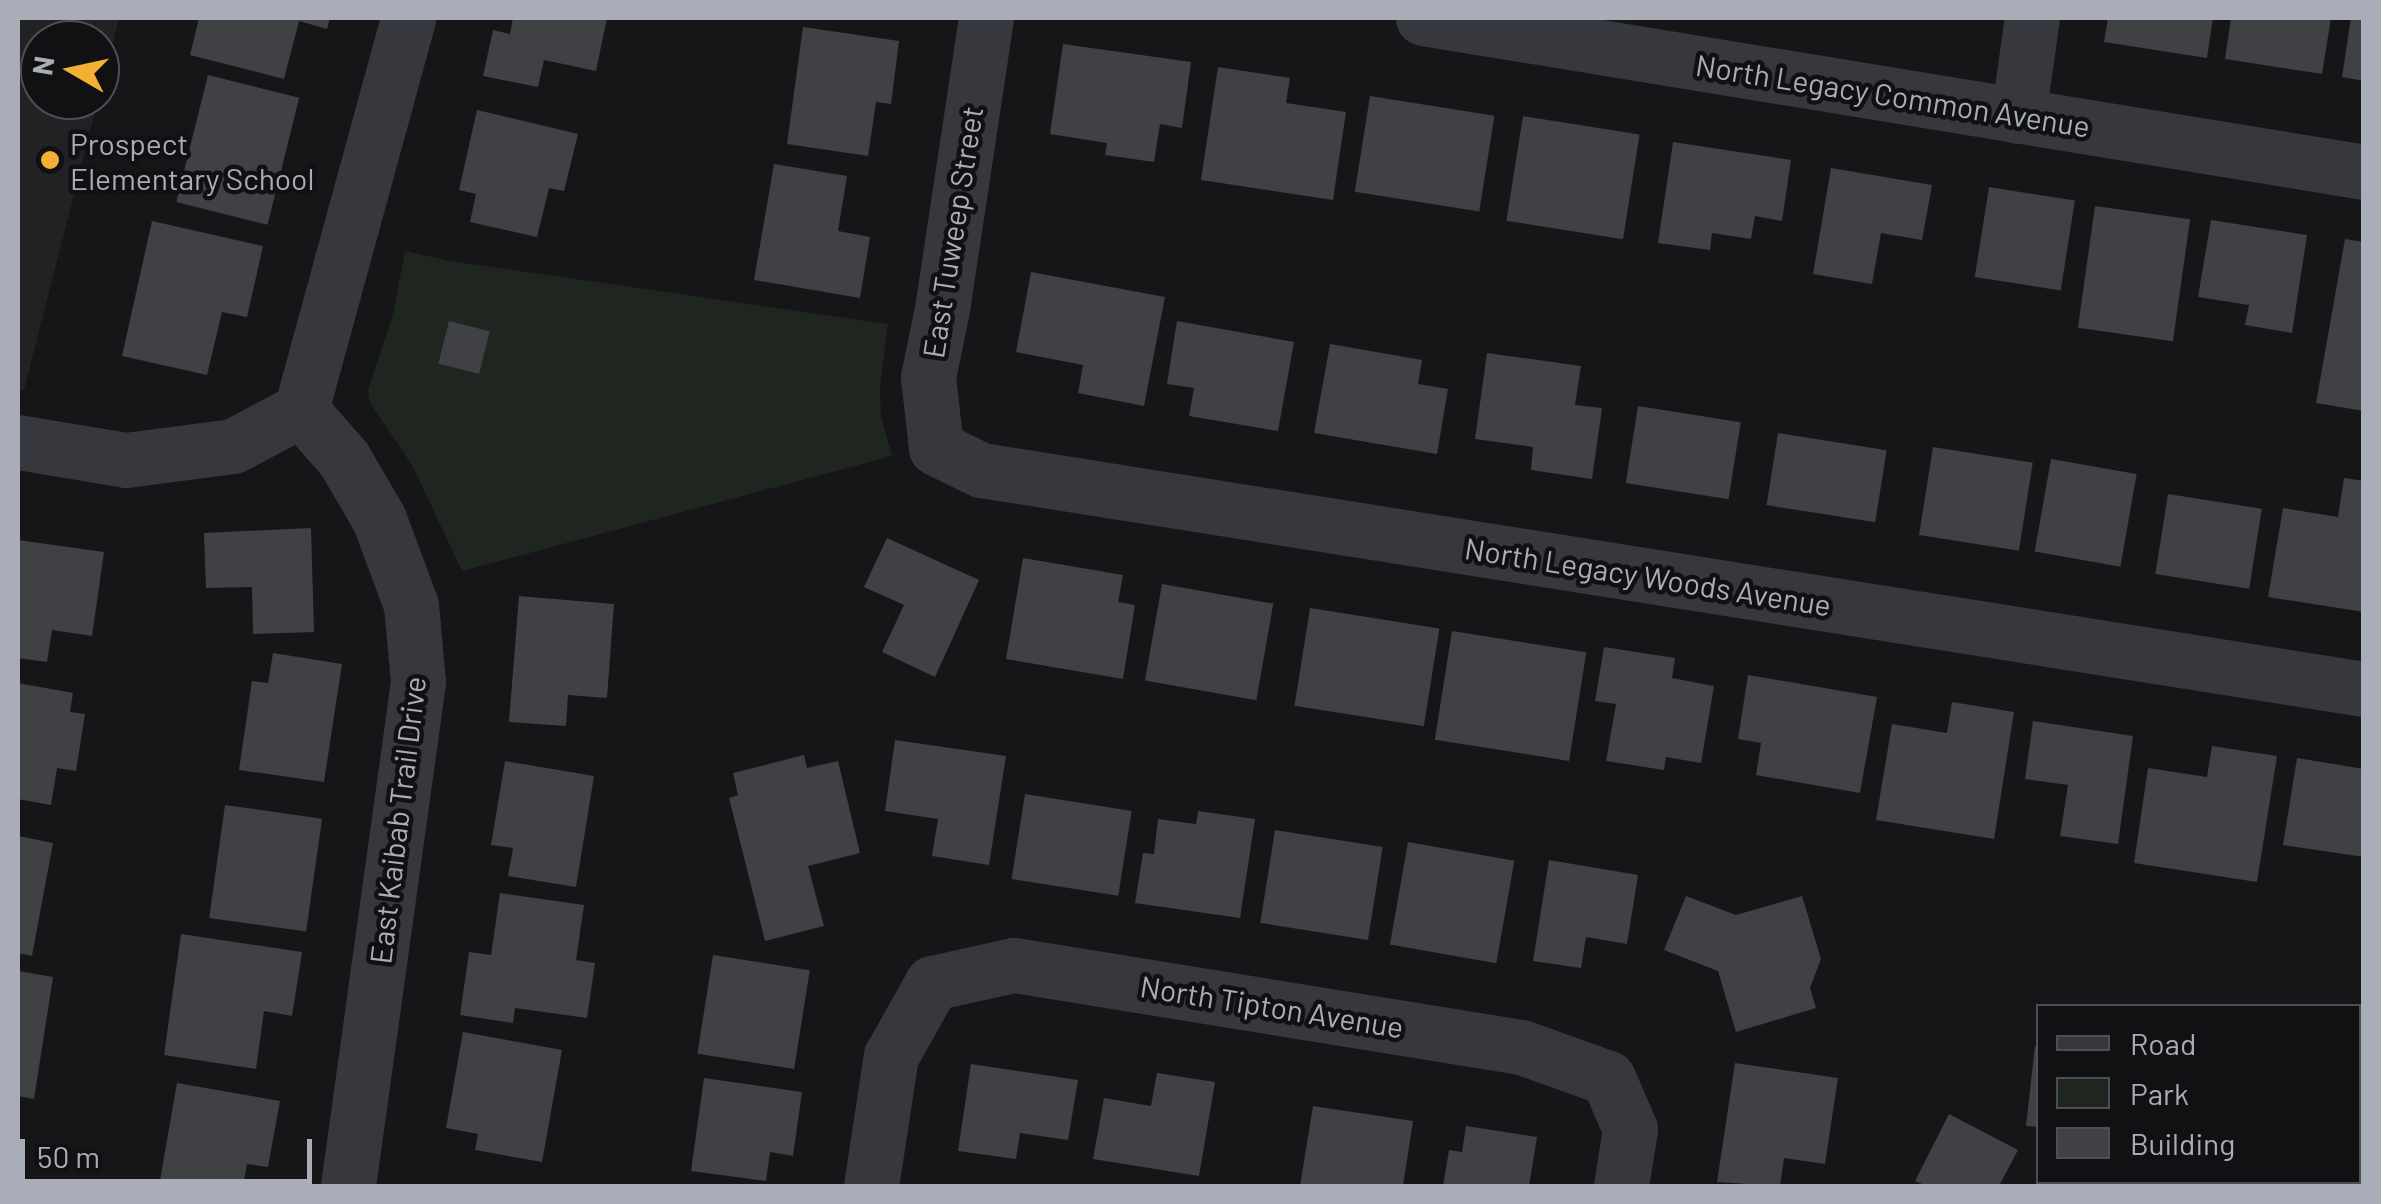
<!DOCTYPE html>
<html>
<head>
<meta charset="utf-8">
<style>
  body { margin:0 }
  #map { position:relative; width:2381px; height:1204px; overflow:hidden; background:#161618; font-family:Barlow,sans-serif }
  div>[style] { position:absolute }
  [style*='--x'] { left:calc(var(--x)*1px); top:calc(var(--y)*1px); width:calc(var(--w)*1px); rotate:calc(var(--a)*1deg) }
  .built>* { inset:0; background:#222225 }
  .green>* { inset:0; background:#1e261f }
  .building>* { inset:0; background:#404145; transform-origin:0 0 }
  .minor>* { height:55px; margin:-27.5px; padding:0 27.5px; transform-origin:27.5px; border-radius:27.5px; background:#37383d }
  .dots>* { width:28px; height:28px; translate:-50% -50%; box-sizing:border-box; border:5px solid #111113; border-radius:50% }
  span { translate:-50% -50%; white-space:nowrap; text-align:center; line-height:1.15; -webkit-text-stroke:9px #111113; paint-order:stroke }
  .street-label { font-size:30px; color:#a8adb8 }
  .poi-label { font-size:30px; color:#a8adb8 }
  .left { translate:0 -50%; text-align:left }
  .frame { position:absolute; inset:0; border:20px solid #a8adb8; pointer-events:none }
  .legend { position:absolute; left:2036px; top:1004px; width:325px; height:180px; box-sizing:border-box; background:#111113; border:2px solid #4d4f55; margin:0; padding:12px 18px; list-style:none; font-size:30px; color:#a8adb8 }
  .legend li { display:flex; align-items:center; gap:20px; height:50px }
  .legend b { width:50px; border:2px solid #4d4f55 }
  .north { position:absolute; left:20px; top:20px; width:100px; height:100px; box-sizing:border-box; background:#111113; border:2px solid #4d4f55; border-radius:50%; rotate:279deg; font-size:28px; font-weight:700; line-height:40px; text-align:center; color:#a8adb8 }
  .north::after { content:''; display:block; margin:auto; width:35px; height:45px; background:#f2b134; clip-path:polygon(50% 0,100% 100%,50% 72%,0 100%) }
  .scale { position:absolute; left:20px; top:1139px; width:292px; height:45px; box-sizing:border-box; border:5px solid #a8adb8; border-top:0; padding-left:12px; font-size:30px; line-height:35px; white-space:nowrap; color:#a8adb8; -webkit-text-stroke:8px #111113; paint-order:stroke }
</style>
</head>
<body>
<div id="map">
  <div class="built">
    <div style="clip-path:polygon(18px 18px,119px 18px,100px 94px,100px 40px,40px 40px,40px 100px,98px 100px,24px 390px,18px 389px)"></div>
  </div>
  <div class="green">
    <div style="clip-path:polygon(405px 251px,450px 261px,888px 324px,880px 387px,881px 416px,892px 456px,462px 571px,412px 465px,370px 403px,368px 390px,393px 314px)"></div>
  </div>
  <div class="building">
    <div style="clip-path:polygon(199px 18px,330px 18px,327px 29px,299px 21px,284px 79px,190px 55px)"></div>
    <div style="clip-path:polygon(513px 18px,607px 18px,596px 71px,544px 60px,538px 87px,483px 76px,493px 30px,510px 34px)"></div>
    <div style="clip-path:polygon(2108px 18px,2213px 18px,2207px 58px,2104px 42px)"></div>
    <div style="clip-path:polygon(2231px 18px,2331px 18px,2322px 74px,2225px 59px)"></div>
    <div style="clip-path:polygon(2351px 18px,2364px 18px,2364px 81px,2342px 77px)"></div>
    <div style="clip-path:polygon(803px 27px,899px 41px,891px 104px,876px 102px,868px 156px,787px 144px)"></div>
    <div style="clip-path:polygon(1063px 44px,1191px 62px,1182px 128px,1160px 124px,1154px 162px,1105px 155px,1107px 143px,1050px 134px)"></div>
    <div style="clip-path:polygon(1218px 67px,1290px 78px,1286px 103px,1346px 112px,1333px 200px,1201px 180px)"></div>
    <div style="left:208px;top:75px;width:94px;height:131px;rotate:14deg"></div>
    <div style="left:1370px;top:96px;width:126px;height:97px;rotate:9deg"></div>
    <div style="clip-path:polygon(477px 110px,578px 134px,564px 191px,549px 188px,537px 237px,470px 222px,476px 194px,459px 190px)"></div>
    <div style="left:1523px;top:116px;width:118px;height:106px;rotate:9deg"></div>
    <div style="clip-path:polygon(1673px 142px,1791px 160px,1782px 221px,1755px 216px,1751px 239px,1712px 233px,1710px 250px,1658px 243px)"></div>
    <div style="clip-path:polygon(774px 164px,847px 176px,838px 231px,870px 237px,860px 298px,754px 280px)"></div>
    <div style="clip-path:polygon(1831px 168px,1932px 185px,1922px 240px,1881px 233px,1872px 284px,1813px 274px)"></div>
    <div style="left:1989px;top:187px;width:87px;height:91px;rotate:9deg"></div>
    <div style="left:2095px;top:206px;width:96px;height:123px;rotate:8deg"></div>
    <div style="clip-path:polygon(2211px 220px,2307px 235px,2292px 333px,2245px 325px,2249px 305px,2198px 297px)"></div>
    <div style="clip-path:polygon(152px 221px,263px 246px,247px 317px,222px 312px,207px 375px,122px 356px)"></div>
    <div style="clip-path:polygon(2345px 239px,2364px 242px,2364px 411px,2316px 403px)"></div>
    <div style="clip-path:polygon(1031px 272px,1165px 297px,1144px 406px,1078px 393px,1083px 365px,1016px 352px)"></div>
    <div style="left:449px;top:321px;width:42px;height:44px;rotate:14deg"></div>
    <div style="clip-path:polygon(1177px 321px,1294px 342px,1278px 431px,1189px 416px,1194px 388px,1167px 384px)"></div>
    <div style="clip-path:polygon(1330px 344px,1422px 360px,1418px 384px,1448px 389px,1437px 454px,1314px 433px)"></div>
    <div style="clip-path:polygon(1487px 353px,1581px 366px,1575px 405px,1602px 408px,1592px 479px,1531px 470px,1533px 447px,1475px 439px)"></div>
    <div style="left:1638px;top:406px;width:104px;height:78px;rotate:9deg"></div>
    <div style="left:1778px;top:433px;width:110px;height:73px;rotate:9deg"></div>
    <div style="left:1933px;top:447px;width:101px;height:89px;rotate:9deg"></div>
    <div style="left:2051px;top:459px;width:87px;height:94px;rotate:10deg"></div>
    <div style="clip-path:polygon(2344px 478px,2364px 481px,2364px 612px,2268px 597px,2283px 508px,2338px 517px)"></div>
    <div style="left:2168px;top:494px;width:95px;height:81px;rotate:9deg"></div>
    <div style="clip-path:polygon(311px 528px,314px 632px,253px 634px,252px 587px,206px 588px,204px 533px)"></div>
    <div style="clip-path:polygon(887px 538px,979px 580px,935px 677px,882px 652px,904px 605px,864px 587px)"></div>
    <div style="clip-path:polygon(18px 540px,104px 552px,92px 636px,52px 630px,47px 662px,18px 658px)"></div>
    <div style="clip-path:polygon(1023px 558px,1123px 575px,1118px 602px,1135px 605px,1123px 679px,1006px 659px)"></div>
    <div style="left:1162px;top:584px;width:113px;height:98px;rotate:10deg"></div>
    <div style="clip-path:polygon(519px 596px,614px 604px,607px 698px,568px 695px,566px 726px,509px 722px)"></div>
    <div style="left:1310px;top:608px;width:131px;height:99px;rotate:9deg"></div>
    <div style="left:1452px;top:631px;width:136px;height:110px;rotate:9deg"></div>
    <div style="clip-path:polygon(1604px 647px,1675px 658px,1672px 678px,1714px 686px,1701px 763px,1666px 757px,1664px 770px,1606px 761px,1616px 704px,1595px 701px)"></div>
    <div style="clip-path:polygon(273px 653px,342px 664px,324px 782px,239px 770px,252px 681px,268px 683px)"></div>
    <div style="clip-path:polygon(1748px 675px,1877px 697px,1860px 793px,1756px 775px,1761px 743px,1738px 739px)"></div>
    <div style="clip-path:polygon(18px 683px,73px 693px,70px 712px,85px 714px,76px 771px,57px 768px,51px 805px,18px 799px)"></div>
    <div style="clip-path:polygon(1952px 702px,2014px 712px,1994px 839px,1876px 820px,1892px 724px,1947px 733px)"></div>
    <div style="clip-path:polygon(2033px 721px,2133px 736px,2118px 844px,2060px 836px,2068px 785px,2025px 779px)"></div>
    <div style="clip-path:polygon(895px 740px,1006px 756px,989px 865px,932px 856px,938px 819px,885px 811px)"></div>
    <div style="clip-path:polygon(2212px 746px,2277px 756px,2257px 882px,2134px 863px,2148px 768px,2207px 777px)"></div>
    <div style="clip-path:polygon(804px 755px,807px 768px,838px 761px,860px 853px,808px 866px,824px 926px,765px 941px,729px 798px,738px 795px,733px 773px)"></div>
    <div style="clip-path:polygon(2297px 758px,2364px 769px,2364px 857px,2283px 845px)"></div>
    <div style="clip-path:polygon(505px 761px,594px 776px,576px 887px,508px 876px,513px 848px,491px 845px)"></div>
    <div style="left:1025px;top:794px;width:108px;height:86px;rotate:9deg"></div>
    <div style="left:225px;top:805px;width:98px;height:114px;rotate:8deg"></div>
    <div style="clip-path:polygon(1198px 811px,1255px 819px,1240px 918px,1135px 903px,1143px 853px,1154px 854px,1158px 819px,1196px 824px)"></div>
    <div style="left:1275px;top:830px;width:109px;height:94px;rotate:9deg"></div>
    <div style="clip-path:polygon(18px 836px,53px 843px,32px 956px,18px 953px)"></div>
    <div style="left:1408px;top:842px;width:108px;height:104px;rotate:10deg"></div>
    <div style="clip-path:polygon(1549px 860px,1638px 875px,1627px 944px,1586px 937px,1581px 968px,1533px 961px)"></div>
    <div style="clip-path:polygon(500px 893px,584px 905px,576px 960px,595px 963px,587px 1018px,515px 1008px,513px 1023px,460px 1015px,469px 952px,491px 955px)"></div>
    <div style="clip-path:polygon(1686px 896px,1736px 915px,1802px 896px,1821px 959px,1810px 988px,1816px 1008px,1736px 1032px,1718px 971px,1664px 950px)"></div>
    <div style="clip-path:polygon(181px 934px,302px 952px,292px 1016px,264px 1011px,256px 1069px,164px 1055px)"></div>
    <div style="left:713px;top:955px;width:98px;height:100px;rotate:9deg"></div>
    <div style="clip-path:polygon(18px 971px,53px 977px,34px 1099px,18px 1096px)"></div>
    <div style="clip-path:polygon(463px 1032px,562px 1050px,542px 1162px,475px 1150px,478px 1134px,446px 1128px)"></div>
    <div style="clip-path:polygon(2035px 1046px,2038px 1046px,2038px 1127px,2026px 1126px)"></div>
    <div style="clip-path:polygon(1735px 1063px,1838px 1078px,1825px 1164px,1784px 1158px,1780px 1186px,1717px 1182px)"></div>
    <div style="clip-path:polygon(971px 1064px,1078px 1080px,1068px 1140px,1020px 1133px,1016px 1159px,958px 1151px)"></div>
    <div style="clip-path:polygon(1157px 1073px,1215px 1082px,1199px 1176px,1093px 1159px,1104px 1098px,1151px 1106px)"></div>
    <div style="clip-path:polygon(704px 1078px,802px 1092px,793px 1156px,770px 1152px,766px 1181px,691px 1171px)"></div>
    <div style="clip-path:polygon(177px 1083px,280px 1101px,268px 1167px,247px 1164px,243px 1186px,159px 1186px)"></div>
    <div style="clip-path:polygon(1313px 1106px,1413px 1121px,1403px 1186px,1300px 1186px)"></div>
    <div style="clip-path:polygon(1949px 1114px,2018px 1150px,1999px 1186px,1927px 1186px,1915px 1181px)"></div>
    <div style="clip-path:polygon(1466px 1126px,1537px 1137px,1529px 1186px,1443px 1186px,1449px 1150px,1462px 1152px)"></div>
    <div style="clip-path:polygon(2254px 1182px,2284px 1182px,2288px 1186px,2247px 1186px)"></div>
  </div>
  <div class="minor">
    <div style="--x:986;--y:18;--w:289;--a:98.6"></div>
    <div style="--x:943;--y:304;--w:75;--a:101.6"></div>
    <div style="--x:928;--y:377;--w:71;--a:83.6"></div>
    <div style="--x:936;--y:448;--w:50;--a:26.1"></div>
    <div style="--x:981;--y:470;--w:1400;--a:9"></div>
    <div style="--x:1423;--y:18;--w:954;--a:9.29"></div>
    <div style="--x:2018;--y:116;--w:99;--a:-81.9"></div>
    <div style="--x:301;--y:410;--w:65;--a:48.7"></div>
    <div style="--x:344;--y:459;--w:69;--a:59.7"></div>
    <div style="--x:379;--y:519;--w:92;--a:69.6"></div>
    <div style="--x:411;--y:605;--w:77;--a:84.8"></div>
    <div style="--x:418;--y:682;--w:509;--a:97.91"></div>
    <div style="--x:301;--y:410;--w:406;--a:-74.7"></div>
    <div style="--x:18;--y:442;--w:109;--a:9.5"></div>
    <div style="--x:126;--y:460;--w:108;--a:-7.5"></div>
    <div style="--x:233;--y:446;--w:77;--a:-27.9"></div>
    <div style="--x:871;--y:1186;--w:132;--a:-81.3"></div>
    <div style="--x:891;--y:1056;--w:84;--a:-60.7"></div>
    <div style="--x:932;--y:983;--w:84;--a:-12.4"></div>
    <div style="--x:1014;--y:965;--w:514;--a:9.19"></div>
    <div style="--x:1521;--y:1047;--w:92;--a:19.6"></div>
    <div style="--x:1608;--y:1078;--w:56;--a:66.7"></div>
    <div style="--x:1630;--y:1129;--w:58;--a:99"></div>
  </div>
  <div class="dots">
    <div style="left:50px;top:160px;background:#f2b134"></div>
  </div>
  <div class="street-label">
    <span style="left:1893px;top:95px;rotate:9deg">North Legacy Common Avenue</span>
    <span style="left:952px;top:232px;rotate:-81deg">East Tuweep Street</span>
    <span style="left:1648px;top:576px;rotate:9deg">North Legacy Woods Avenue</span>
    <span style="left:397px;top:820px;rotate:-83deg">East Kaibab Trail Drive</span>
    <span style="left:1272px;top:1006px;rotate:9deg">North Tipton Avenue</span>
  </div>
  <div class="poi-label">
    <span class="left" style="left:70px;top:160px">Prospect<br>Elementary School</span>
  </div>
  <div class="frame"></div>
  <ul class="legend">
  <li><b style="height:12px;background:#37383d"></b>Road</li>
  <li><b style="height:28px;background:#1e261f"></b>Park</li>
  <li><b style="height:28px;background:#404145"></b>Building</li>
  </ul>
  <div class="north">N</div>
  <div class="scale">50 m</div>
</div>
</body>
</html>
